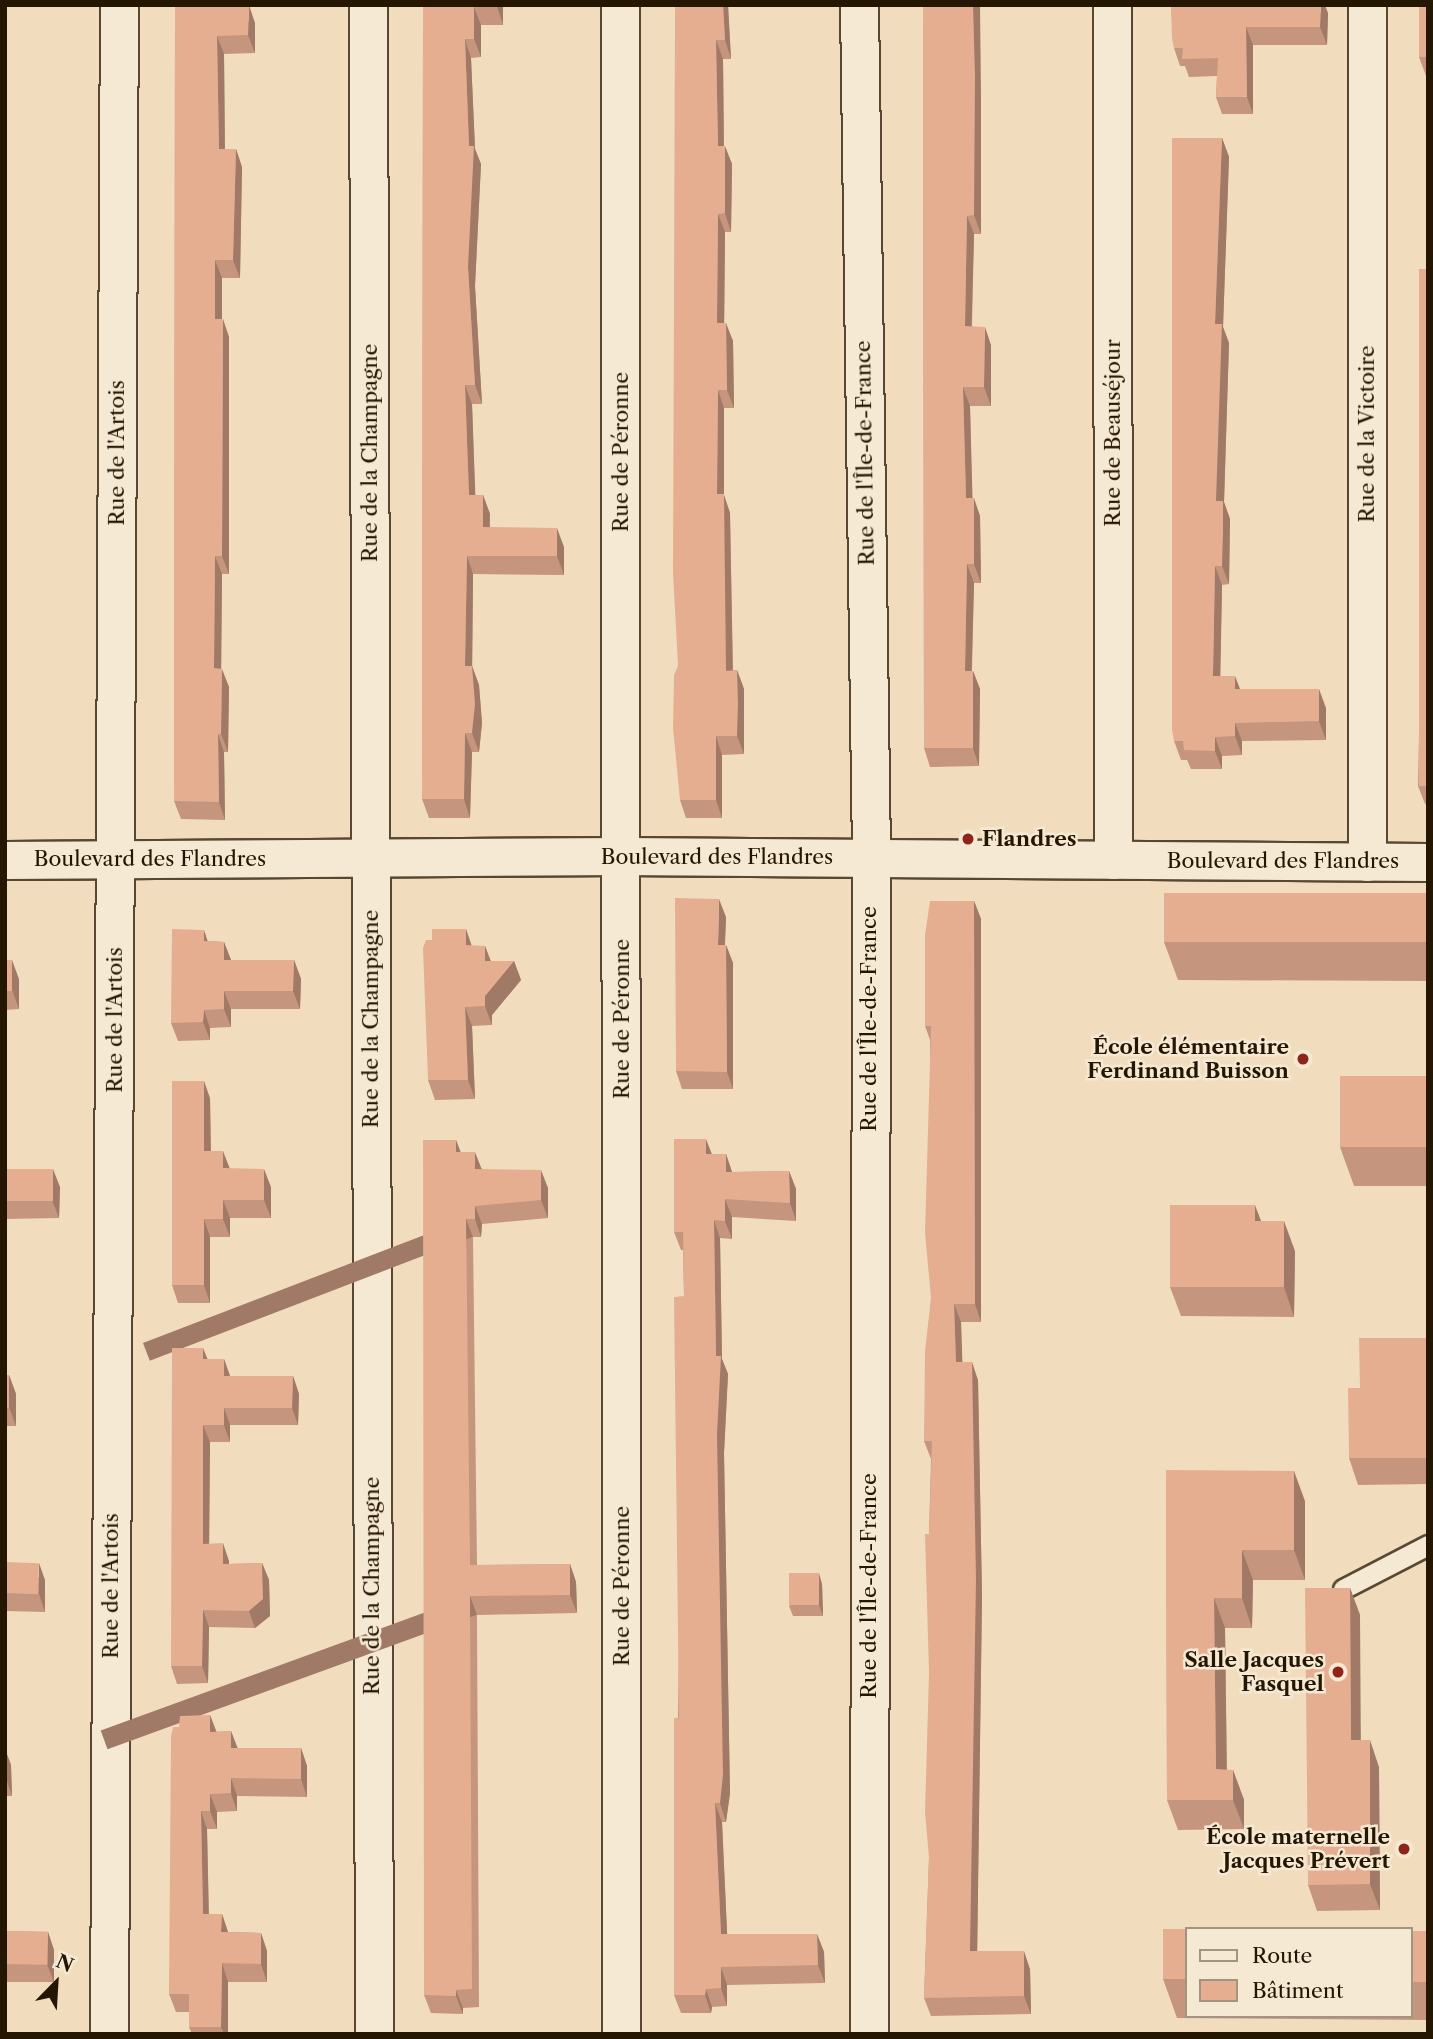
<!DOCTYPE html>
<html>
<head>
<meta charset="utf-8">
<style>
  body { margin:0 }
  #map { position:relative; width:1433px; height:2039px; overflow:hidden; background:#f1ddbd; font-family:"Libre Caslon Text",serif }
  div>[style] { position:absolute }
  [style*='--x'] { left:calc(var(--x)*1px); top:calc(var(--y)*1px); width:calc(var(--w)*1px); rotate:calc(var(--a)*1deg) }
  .roads { filter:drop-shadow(2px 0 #584831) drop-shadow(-2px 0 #584831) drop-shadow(0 2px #584831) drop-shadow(0 -2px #584831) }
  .lane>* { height:19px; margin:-9.5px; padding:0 9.5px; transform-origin:9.5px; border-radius:9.5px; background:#f6e9d4 }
  .street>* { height:37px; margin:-18.5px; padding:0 18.5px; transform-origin:18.5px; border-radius:18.5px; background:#f6e9d4 }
  .wall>* { inset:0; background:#c5967d }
  .shaded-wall>* { inset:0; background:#a07a66; transform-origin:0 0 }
  .building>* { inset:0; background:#e5ae91; transform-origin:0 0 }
  .dots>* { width:19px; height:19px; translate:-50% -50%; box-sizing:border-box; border:4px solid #f6e9d4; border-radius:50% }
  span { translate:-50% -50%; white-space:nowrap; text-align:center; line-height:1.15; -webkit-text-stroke:5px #f6e9d4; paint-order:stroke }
  .street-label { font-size:21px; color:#251602 }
  .poi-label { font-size:21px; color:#251602; font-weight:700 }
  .left { translate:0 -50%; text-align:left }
  .right { translate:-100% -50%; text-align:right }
  .frame { position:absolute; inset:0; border:7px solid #251602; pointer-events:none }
  .legend { position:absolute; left:1185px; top:1927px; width:228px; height:91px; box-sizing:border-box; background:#f6e9d4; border:2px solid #a29580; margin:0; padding:9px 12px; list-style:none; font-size:21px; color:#251602 }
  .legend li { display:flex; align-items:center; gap:14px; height:35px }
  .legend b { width:35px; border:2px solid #a29580 }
  .north { position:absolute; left:21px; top:1948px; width:70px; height:70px; -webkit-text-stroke:5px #f6e9d4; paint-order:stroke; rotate:24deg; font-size:19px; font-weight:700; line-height:28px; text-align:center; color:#251602 }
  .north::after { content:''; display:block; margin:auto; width:24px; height:32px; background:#251602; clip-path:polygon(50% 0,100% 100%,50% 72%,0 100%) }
</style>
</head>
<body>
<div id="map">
  <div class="roads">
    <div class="lane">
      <div style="--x:1343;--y:1589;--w:96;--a:-27.4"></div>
    </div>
    <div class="street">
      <div style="--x:368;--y:5;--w:2029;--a:89.83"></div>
      <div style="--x:620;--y:5;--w:2029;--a:89.97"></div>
      <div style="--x:859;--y:5;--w:853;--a:89.19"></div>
      <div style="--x:871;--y:858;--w:1176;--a:90.1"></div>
      <div style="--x:1112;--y:5;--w:855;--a:89.93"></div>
      <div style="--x:1367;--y:5;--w:857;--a:90"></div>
      <div style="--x:5;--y:860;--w:617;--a:-0.37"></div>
      <div style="--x:622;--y:856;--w:806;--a:0.43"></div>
      <div style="--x:109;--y:2034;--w:2029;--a:-89.72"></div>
    </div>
  </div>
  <div class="wall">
    <div style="clip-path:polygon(175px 5px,255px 23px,255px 53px,224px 54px,225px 149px,236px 149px,242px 167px,240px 278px,222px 278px,222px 319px,229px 337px,229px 574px,222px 574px,221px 669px,229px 687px,228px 752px,224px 752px,225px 820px,181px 819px,174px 801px)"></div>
    <div style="clip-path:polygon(423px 5px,503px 5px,503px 25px,481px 25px,481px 57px,471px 58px,475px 149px,481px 164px,475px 286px,482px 404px,472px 404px,475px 495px,483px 495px,490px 514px,490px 527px,564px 547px,564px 575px,473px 574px,472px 666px,479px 685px,482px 723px,479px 752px,472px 752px,470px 818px,429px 818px,422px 799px)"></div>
    <div style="clip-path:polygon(675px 5px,728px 5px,731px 59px,723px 59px,724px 146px,732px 164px,731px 232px,725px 232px,724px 323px,733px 341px,734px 408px,724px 408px,724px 495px,730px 513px,733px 670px,737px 670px,744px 689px,744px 754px,722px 755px,722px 818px,686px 818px,680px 800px)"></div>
    <div style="clip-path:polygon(923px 5px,981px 95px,981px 234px,974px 234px,972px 326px,991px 345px,991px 406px,970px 406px,972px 498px,980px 516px,981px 583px,974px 583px,972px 671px,973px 671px,980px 689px,979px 766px,930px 767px,924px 748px)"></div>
    <div style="clip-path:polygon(1171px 5px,1328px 13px,1327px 45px,1253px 45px,1253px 114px,1222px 114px,1216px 97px,1217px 76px,1189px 77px,1185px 66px,1180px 66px,1174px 48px)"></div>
    <div style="clip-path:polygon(1428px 5px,1428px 76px,1426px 76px,1419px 57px)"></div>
    <div style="clip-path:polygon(1222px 138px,1229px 157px,1223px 327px,1229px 343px,1224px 502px,1230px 519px,1229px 584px,1222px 585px,1220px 676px,1240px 689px,1326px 708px,1326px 740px,1242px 741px,1242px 755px,1222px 756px,1222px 769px,1191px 769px,1187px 760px,1181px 760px,1174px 741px)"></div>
    <div style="clip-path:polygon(1428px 269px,1428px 804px,1425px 804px,1418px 786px)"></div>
    <div style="clip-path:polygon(1428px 895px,1428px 981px,1178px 980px,1164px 942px)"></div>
    <div style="clip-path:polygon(974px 901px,981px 919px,981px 1322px,961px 1322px,962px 1362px,978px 1380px,982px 1597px,977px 1951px,1030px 1969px,1031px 2014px,931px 2016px,924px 1998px,929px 1858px,929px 1534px,931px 1459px,924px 1441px,931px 1298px,930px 1040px,925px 1026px)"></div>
    <div style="clip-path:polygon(726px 917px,725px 945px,726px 945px,733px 963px,733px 1089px,682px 1089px,676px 1071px)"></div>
    <div style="clip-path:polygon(466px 929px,472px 946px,485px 946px,491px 961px,514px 961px,521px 980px,492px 1015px,492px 1025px,472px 1026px,475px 1099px,435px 1100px,428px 1080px,432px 940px)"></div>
    <div style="clip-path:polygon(208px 941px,224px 942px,231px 960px,294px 960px,301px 979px,300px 1009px,231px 1009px,231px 1027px,210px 1028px,210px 1040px,178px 1041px,171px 1023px)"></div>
    <div style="clip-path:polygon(5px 960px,19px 979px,19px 1009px,5px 1010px)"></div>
    <div style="clip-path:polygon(1428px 1076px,1428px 1186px,1354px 1186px,1340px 1147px)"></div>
    <div style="clip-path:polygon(210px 1098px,211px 1151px,229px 1168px,271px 1187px,271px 1218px,230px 1218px,230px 1237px,210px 1237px,210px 1303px,178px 1303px,172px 1285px)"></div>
    <div style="clip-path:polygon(456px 1140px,460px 1152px,482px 1169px,548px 1188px,548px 1218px,482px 1224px,481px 1237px,473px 1237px,477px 1565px,570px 1564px,576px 1582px,577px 1613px,477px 1615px,479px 2007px,463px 2008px,463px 2014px,431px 2013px,424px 1995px)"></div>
    <div style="clip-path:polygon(712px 1154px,726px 1154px,732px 1172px,789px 1171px,796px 1189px,796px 1221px,732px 1217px,732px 1239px,720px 1238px,722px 1359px,728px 1374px,724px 1453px,730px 1793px,726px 1822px,722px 1822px,727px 1934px,817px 1934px,824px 1952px,825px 1983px,727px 1985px,727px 2006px,712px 2007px,711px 2013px,681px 2013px,674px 1995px,684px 1296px,683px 1250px,681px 1250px,674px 1232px)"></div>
    <div style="clip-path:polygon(5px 1169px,60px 1187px,59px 1218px,5px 1219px)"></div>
    <div style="clip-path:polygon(1261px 1221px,1295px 1251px,1294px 1317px,1181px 1316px,1170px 1287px)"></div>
    <div style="clip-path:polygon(1428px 1338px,1428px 1484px,1358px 1485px,1349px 1458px,1360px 1388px)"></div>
    <div style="clip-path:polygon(207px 1359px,224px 1359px,230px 1376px,293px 1376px,299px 1394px,298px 1425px,230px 1425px,230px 1442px,210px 1442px,209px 1544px,229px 1561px,229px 1564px,262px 1563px,269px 1580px,270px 1616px,255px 1628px,209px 1627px,208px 1683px,177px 1684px,171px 1666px)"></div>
    <div style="clip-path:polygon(5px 1375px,9px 1375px,16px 1394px,16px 1426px,5px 1426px)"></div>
    <div style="clip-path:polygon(1166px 1470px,1305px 1501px,1305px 1580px,1253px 1580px,1252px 1628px,1225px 1628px,1227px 1770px,1233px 1770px,1244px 1800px,1244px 1829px,1178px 1830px,1167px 1800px)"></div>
    <div style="clip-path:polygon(5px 1562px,45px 1580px,45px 1612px,5px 1611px)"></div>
    <div style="clip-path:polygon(822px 1584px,823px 1616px,793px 1616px,789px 1606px)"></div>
    <div style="clip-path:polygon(1350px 1588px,1360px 1615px,1360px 1740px,1379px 1767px,1380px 1910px,1317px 1911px,1308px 1885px)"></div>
    <div style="clip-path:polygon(210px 1715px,216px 1732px,231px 1731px,237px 1748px,301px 1748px,307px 1766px,307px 1797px,237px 1796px,237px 1811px,217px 1812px,217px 1829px,207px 1829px,209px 1914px,222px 1914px,228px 1932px,261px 1933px,267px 1951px,267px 1982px,228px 1982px,228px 2034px,192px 2034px,189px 2027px,189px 2012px,176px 2012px,169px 1994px,179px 1727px)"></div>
    <div style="clip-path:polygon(5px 1749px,11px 1765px,12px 1796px,5px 1796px)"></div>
    <div style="clip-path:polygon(1186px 1929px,1186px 2016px,1410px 2016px,1410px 1931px,1428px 1931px,1428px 2020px,1177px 2018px,1163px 1979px)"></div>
    <div style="clip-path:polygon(5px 1931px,48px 1932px,54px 1950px,54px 1982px,5px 1982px)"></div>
  </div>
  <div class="shaded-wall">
    <div style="clip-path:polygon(249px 5px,255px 23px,255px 53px,248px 35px)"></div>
    <div style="clip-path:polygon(496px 5px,503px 5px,503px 25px,497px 6px)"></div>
    <div style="clip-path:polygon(723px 5px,728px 5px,731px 59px,725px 40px)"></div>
    <div style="clip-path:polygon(973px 5px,980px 5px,981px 95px,981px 234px,974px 215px)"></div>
    <div style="clip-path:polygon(1321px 5px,1325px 5px,1328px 13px,1327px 45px,1320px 27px)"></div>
    <div style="clip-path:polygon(474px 7px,481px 25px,481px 57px,474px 39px)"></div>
    <div style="clip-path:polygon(1246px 27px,1253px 45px,1253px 114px,1247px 97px)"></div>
    <div style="clip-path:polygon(217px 36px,224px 54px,225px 167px,219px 149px)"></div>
    <div style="clip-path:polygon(465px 39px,471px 58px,475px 149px,481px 164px,475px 286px,482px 404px,475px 385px,468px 267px,469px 146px)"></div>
    <div style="clip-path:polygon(716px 40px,723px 59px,724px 164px,718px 146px)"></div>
    <div style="clip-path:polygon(1222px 138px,1229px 157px,1223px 327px,1229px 343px,1224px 502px,1230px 519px,1229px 584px,1222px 566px,1216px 501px,1215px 324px)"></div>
    <div style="clip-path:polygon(725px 146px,732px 164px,731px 232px,725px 213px)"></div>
    <div style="clip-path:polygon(236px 149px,242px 167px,240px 278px,233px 260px)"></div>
    <div style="clip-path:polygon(718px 214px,725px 232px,724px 341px,717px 323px)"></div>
    <div style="clip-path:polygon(967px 216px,974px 234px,971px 345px,965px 326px)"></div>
    <div style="clip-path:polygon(215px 260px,222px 278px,222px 337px,215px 319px)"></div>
    <div style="clip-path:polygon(223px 319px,229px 337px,229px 574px,222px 556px)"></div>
    <div style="clip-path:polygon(726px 323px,733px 341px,734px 408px,727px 390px)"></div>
    <div style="clip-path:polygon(985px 327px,991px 345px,991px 406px,984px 387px)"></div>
    <div style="clip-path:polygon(465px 385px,472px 404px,476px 513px,469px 495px)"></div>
    <div style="clip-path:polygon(963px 387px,970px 406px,973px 516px,966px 498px)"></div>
    <div style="clip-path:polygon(718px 390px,724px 408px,724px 495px,730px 513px,733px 689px,726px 671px,717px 494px)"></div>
    <div style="clip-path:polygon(483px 495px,490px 514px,489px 545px,483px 527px)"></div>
    <div style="clip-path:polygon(974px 498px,980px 516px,981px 583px,974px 564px)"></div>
    <div style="clip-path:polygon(557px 528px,564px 547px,564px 575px,557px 556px)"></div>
    <div style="clip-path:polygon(215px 556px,222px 574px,221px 686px,214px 668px)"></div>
    <div style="clip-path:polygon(467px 556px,473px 574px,472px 685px,465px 666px)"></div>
    <div style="clip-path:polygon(967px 564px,974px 583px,971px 689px,965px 671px)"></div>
    <div style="clip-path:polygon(1215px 566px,1222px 585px,1220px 695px,1213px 676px)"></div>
    <div style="clip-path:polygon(472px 666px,479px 685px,482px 723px,479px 752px,472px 733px)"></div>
    <div style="clip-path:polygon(222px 669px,229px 687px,228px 752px,221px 734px)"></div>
    <div style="clip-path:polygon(737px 670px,744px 689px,744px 754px,737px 736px)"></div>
    <div style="clip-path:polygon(973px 671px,980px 689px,979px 766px,973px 748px)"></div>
    <div style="clip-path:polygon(1235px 676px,1242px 694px,1235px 689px)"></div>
    <div style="clip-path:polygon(1319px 689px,1326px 708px,1326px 740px,1319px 721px)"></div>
    <div style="clip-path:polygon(1235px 723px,1242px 741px,1242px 755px,1235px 736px)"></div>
    <div style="clip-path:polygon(465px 733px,472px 752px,470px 818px,464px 799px)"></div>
    <div style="clip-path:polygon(218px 734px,224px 752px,225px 820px,219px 802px)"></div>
    <div style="clip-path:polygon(716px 736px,722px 755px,722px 818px,716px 800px)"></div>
    <div style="clip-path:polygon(1215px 737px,1222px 756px,1222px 769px,1215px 751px)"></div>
    <div style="clip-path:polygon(719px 899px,726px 917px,724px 963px,718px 945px)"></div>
    <div style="clip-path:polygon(974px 901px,981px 919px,981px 1322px,975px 1304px)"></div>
    <div style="clip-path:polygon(466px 929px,472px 948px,466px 945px)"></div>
    <div style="clip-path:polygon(204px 930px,210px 948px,204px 941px)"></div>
    <div style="clip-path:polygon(224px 942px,231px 960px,224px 960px)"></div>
    <div style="clip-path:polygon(726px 945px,733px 963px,733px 1089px,727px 1072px)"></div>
    <div style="clip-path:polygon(485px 946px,492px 965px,485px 961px)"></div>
    <div style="clip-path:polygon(12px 960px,19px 979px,19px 1009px,12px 990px)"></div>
    <div style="clip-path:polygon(294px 960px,301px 979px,300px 1009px,293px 991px)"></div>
    <div style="clip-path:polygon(514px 961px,521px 980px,492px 1015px,492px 1025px,485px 1006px,485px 996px)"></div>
    <div style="clip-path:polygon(224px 991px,231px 1009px,231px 1027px,224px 1009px)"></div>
    <div style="clip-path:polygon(465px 1007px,472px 1026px,475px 1099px,468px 1080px)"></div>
    <div style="clip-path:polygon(204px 1010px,210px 1028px,210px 1040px,203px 1022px)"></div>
    <div style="clip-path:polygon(204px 1081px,210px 1098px,211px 1169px,204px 1151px)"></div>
    <div style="clip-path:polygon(706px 1139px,713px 1157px,706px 1154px)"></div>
    <div style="clip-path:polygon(456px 1140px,463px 1158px,456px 1152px)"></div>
    <div style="clip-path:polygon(223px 1151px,230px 1169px,223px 1168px)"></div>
    <div style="clip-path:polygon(475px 1152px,482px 1170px,475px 1169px)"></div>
    <div style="clip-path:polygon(726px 1154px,732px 1172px,726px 1172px)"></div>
    <div style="clip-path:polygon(53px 1169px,60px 1187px,59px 1218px,52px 1200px)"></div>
    <div style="clip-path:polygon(264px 1169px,271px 1187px,271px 1218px,264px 1200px)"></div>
    <div style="clip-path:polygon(541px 1170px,548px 1188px,548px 1218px,541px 1200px)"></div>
    <div style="clip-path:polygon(789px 1171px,796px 1189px,796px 1221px,790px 1203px)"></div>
    <div style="clip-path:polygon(725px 1199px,732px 1217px,732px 1239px,725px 1221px)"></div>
    <div style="clip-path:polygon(223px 1200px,230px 1218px,230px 1237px,223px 1219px)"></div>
    <div style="clip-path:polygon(1255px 1205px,1266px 1234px,1255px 1221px)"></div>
    <div style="clip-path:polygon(475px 1206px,482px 1224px,481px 1237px,475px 1219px)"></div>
    <div style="clip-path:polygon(204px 1219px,210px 1237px,210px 1303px,204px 1285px)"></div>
    <div style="left:466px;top:1219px;width:19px;height:346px;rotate:69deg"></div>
    <div style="clip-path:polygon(714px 1220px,720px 1238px,722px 1359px,728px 1374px,724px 1453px,730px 1793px,726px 1822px,720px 1803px,716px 1356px)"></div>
    <div style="clip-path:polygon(1284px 1221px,1295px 1251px,1294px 1317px,1284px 1287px)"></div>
    <div style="clip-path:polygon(954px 1304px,961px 1322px,963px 1380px,956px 1362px)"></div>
    <div style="clip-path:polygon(203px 1348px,210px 1365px,203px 1359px)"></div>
    <div style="clip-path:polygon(224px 1359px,230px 1376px,224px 1376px)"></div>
    <div style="clip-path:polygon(972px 1362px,978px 1380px,982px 1597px,977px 1969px,970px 1951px)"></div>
    <div style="clip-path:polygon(9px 1375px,16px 1394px,16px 1426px,9px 1407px)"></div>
    <div style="clip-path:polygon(293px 1376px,299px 1394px,298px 1425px,292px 1408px)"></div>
    <div style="clip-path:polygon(224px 1408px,230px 1425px,230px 1442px,224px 1425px)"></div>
    <div style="clip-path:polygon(203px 1425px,210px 1442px,209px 1561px,203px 1544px)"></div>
    <div style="clip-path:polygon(1294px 1471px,1305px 1501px,1305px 1580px,1294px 1550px)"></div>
    <div style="clip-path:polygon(223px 1543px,229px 1561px,229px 1581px,223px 1564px)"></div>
    <div style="clip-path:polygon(1242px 1550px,1253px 1580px,1252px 1628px,1242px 1598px)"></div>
    <div style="clip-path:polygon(39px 1563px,45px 1580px,45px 1612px,39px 1594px)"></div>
    <div style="clip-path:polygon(262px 1563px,269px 1580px,270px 1616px,255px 1628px,249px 1611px)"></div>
    <div style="clip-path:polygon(570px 1564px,576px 1582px,577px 1613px,570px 1595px)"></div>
    <div style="clip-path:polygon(819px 1573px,822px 1584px,823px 1616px,819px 1605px)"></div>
    <div style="clip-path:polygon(1350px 1588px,1360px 1615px,1361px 1766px,1351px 1740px)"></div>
    <div style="left:470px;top:1596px;width:20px;height:393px;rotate:70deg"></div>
    <div style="clip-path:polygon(1214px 1598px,1225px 1628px,1227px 1799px,1216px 1769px)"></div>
    <div style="clip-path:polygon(203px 1610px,209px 1627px,208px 1683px,202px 1666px)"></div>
    <div style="clip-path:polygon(210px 1715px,217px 1733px,210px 1732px)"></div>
    <div style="clip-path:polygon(231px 1731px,238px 1749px,231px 1748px)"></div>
    <div style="clip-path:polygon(1370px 1740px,1379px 1767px,1380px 1910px,1370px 1884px)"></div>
    <div style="clip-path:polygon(301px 1748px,307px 1766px,307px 1797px,301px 1779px)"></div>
    <div style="clip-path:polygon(5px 1749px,11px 1765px,12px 1796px,6px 1778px)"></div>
    <div style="clip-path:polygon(1233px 1770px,1244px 1800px,1244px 1829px,1233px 1800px)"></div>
    <div style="clip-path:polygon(231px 1778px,237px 1796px,237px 1811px,231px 1793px)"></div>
    <div style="clip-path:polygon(210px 1794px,217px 1812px,217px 1829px,210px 1811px)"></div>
    <div style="clip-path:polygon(715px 1803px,722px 1822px,728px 1952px,721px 1934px)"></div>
    <div style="clip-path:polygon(201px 1811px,207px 1829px,209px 1932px,203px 1914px)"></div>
    <div style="clip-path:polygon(222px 1914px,228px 1932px,221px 1932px)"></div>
    <div style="clip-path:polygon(48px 1932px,54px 1950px,54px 1982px,47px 1964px)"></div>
    <div style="clip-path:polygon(261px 1933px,267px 1951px,267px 1982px,261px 1964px)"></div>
    <div style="clip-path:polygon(817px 1934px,824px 1952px,825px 1983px,818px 1965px)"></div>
    <div style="clip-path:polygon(1024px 1951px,1030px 1969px,1031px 2014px,1024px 1996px)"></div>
    <div style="clip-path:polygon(222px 1963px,228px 1982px,228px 2034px,224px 2034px,221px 2027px)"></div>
    <div style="clip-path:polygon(721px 1967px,727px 1985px,727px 2006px,721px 1988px)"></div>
    <div style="clip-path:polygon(706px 1989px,712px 2007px,711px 2013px,705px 1995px)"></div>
    <div style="clip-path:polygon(456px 1990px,463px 2008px,463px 2014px,456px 1996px)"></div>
  </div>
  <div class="building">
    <div style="clip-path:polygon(175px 5px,249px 5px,248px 35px,217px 36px,219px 149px,236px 149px,233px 260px,215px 260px,215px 319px,223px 319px,222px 556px,215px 556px,214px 668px,222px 669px,221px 734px,218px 734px,219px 802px,174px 801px)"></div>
    <div style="clip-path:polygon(423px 5px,496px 5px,497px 6px,474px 7px,474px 39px,465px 39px,469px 146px,474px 146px,468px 267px,475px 385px,465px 385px,469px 495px,483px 495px,483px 527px,557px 528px,557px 556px,467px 556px,465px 666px,472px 666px,475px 704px,472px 733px,465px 733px,464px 799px,422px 799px)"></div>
    <div style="clip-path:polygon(675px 5px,723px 5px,725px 40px,716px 40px,718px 146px,725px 146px,725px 213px,718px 214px,717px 323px,726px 323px,727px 390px,718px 390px,717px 494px,724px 494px,726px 671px,737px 670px,738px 703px,737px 736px,716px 736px,716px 800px,680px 800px,673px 728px,674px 675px,678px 666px,673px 573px)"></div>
    <div style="clip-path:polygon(923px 5px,973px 5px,975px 76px,974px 215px,967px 216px,965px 326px,985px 327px,984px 387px,963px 387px,966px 498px,974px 498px,974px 564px,967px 564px,965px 671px,973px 671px,973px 748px,924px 748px)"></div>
    <div style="clip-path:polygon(1171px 5px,1321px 5px,1320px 27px,1246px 27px,1247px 97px,1216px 97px,1218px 58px,1182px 59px,1183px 48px,1174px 48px,1172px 39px)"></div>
    <div style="left:1419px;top:5px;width:9px;height:52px"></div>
    <div style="clip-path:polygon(1172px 138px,1222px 138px,1215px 324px,1222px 324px,1216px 501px,1223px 501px,1223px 532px,1222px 566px,1215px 566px,1213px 676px,1235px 676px,1235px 689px,1319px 689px,1319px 721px,1235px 723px,1235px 736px,1215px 737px,1215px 751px,1184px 750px,1183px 741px,1174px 741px,1172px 730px)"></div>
    <div style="left:1419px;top:269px;width:9px;height:517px"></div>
    <div style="left:1164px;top:893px;width:264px;height:49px"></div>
    <div style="clip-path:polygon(675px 898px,719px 899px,718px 945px,726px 945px,727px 1072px,676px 1071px)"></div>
    <div style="clip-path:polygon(930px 901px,974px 901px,975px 1304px,954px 1304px,956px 1362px,972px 1362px,976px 1579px,970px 1951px,1024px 1951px,1024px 1996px,924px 1998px,929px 1858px,925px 1812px,929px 1673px,925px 1534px,929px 1534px,932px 1441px,924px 1441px,925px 1351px,931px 1298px,925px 1233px,931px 1026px,925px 1026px,925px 935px)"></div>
    <div style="clip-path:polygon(172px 929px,204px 930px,204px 941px,224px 942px,224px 960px,294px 960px,293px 991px,224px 991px,224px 1009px,204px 1010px,203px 1022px,171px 1023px)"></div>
    <div style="clip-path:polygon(432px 929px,466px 929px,466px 945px,485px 946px,485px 961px,514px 961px,485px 996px,485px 1006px,465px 1007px,468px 1080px,428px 1080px,423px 948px,426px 940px,432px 940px)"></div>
    <div style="left:5px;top:960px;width:7px;height:31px"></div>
    <div style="left:1340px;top:1076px;width:88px;height:71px"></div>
    <div style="clip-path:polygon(172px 1081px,204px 1081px,204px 1151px,223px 1151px,223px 1168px,264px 1169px,264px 1200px,223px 1200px,223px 1219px,204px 1219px,204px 1285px,172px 1285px)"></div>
    <div style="clip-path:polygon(674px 1139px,706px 1139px,706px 1154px,726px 1154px,726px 1172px,789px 1171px,790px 1203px,725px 1199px,725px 1221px,714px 1220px,716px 1356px,721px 1356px,717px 1434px,723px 1775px,720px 1803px,715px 1803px,721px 1934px,817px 1934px,818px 1965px,721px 1967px,721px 1988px,706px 1989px,705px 1995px,674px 1995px,674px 1718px,679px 1718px,674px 1297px,684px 1296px,683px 1232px,674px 1232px)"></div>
    <div style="clip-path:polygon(423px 1140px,456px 1140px,456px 1152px,475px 1152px,475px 1169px,541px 1170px,541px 1200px,475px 1206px,475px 1219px,466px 1219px,470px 1565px,570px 1564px,570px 1595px,470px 1596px,472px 1989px,456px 1990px,456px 1996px,424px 1995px)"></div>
    <div style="left:5px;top:1169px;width:48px;height:32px"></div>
    <div style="clip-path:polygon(1170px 1205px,1255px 1205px,1255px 1221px,1284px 1221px,1284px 1287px,1170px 1287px)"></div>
    <div style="clip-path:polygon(1359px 1338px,1428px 1338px,1428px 1458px,1349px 1458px,1348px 1388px,1360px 1388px)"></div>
    <div style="clip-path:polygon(172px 1348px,203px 1348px,203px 1359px,224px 1359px,224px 1376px,293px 1376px,292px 1408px,224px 1408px,224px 1425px,203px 1425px,203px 1544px,223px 1543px,223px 1564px,262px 1563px,263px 1599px,249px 1611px,203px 1610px,202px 1666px,171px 1666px)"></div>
    <div style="left:5px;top:1375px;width:4px;height:33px"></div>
    <div style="clip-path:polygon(1166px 1470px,1294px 1471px,1294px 1550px,1242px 1550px,1242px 1598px,1214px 1598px,1216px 1769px,1233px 1770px,1233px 1800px,1167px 1800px)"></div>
    <div style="left:5px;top:1562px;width:34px;height:31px;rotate:2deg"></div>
    <div style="left:819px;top:1573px;width:32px;height:30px;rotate:90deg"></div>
    <div style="clip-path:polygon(1305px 1588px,1350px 1588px,1351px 1740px,1370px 1740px,1370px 1884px,1308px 1885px)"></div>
    <div style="clip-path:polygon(210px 1715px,210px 1732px,231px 1731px,231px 1748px,301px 1748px,301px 1779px,231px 1778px,231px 1793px,210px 1794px,210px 1811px,201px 1811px,203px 1914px,222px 1914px,221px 1932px,261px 1933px,261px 1964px,222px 1963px,221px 2027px,189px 2027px,189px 1994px,169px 1994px,171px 1736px,173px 1727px,179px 1727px,180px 1716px)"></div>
    <div style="left:1163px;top:1929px;width:23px;height:50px"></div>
    <div style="left:5px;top:1931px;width:43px;height:33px;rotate:1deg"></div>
    <div style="left:1410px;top:1931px;width:18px;height:51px"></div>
  </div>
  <div class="dots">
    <div style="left:968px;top:839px;background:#8f2418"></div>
    <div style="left:1303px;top:1059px;background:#8f2418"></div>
    <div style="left:1338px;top:1672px;background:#8f2418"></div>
    <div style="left:1404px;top:1849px;background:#8f2418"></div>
  </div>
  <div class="street-label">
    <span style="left:1113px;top:433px;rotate:-90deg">Rue de Beauséjour</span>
    <span style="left:1367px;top:434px;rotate:-90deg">Rue de la Victoire</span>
    <span style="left:621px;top:452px;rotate:-90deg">Rue de Péronne</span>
    <span style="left:117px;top:453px;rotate:-90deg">Rue de l'Artois</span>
    <span style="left:370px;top:453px;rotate:-90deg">Rue de la Champagne</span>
    <span style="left:865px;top:453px;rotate:-91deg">Rue de l'Île-de-France</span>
    <span style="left:717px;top:857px">Boulevard des Flandres</span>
    <span style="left:150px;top:859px">Boulevard des Flandres</span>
    <span style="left:1283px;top:861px">Boulevard des Flandres</span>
    <span style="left:371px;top:1019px;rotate:-90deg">Rue de la Champagne</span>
    <span style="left:622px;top:1019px;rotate:-90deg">Rue de Péronne</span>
    <span style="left:869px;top:1019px;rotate:-90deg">Rue de l'Île-de-France</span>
    <span style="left:115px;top:1020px;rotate:-90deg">Rue de l'Artois</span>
    <span style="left:111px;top:1586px;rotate:-90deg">Rue de l'Artois</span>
    <span style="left:372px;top:1586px;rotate:-90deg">Rue de la Champagne</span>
    <span style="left:622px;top:1586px;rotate:-90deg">Rue de Péronne</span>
    <span style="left:869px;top:1586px;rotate:-90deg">Rue de l'Île-de-France</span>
  </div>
  <div class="poi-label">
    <span class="left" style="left:982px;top:839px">Flandres</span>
    <span class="right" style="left:1289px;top:1059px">École élémentaire<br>Ferdinand Buisson</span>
    <span class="right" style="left:1324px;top:1672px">Salle Jacques<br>Fasquel</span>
    <span class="right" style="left:1390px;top:1849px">École maternelle<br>Jacques Prévert</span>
  </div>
  <div class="frame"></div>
  <ul class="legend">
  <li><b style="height:9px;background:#f6e9d4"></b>Route</li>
  <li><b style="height:19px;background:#e5ae91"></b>Bâtiment</li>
  </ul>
  <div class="north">N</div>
</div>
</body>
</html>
